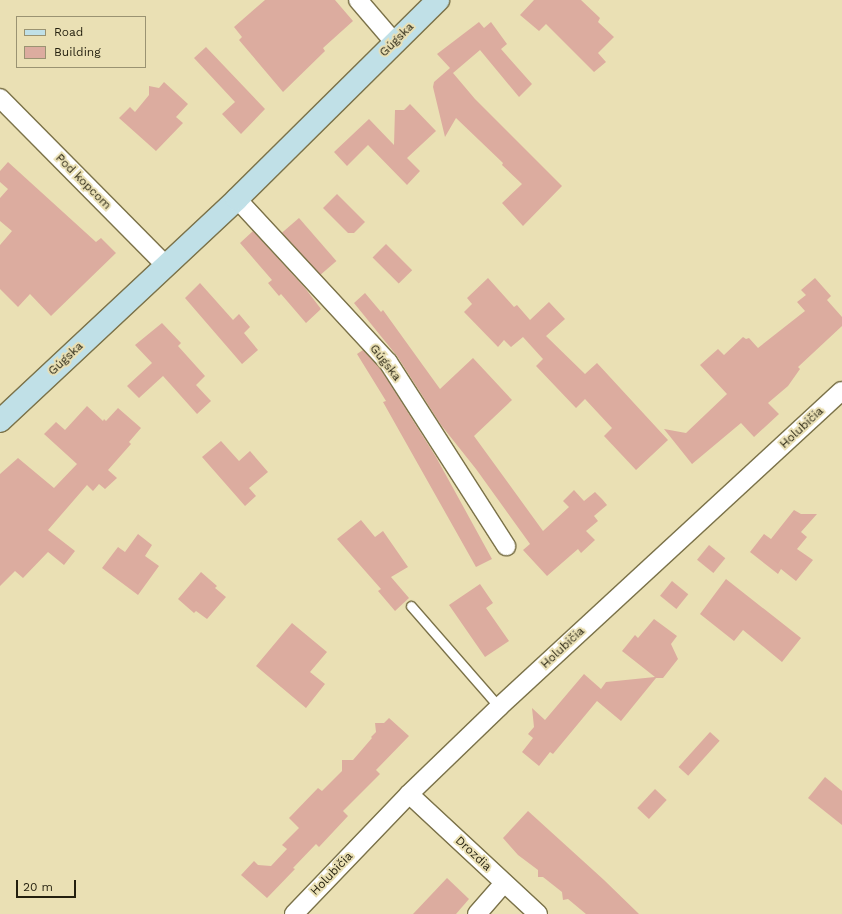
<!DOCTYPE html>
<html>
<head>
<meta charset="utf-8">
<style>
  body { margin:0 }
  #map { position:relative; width:842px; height:914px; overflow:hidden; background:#eae0b4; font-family:"Work Sans",sans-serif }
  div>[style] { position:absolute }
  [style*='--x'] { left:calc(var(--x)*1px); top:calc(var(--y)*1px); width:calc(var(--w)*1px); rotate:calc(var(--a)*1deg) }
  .building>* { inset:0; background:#dcac9f; transform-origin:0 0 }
  .roads { filter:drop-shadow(1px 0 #7b7249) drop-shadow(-1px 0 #7b7249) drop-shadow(0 1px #7b7249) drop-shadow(0 -1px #7b7249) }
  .service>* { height:9px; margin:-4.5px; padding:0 4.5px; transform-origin:4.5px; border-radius:4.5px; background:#fff }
  .minor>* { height:18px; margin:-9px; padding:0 9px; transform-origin:9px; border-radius:9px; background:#fff }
  .secondary>* { height:22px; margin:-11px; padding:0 11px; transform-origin:11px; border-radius:11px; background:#c0e0e7 }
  span { translate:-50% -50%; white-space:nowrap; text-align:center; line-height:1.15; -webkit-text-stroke:4px #eae0b4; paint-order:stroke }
  .street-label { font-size:12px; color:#231f0e }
  .legend { position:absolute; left:16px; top:16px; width:130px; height:52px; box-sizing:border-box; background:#eae0b4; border:1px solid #9a9372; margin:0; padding:5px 7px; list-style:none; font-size:12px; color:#231f0e }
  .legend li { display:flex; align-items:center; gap:8px; height:20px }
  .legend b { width:20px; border:1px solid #9a9372 }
  .scale { position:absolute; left:16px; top:880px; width:60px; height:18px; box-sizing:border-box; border:2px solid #231f0e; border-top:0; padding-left:5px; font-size:12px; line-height:14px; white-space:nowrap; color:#231f0e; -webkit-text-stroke:3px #eae0b4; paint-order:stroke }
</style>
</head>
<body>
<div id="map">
  <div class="building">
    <div style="clip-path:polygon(265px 0,335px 0,353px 21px,323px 48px,325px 51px,283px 92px,239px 40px,242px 37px,234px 27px)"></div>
    <div style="clip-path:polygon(534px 0,581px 0,600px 18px,598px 22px,614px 37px,598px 53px,606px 62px,594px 72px,546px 24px,539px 31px,520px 15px)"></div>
    <div style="clip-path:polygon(479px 22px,484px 28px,491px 22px,507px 44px,501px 49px,532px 84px,519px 97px,480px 50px,453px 73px,475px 99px,562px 186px,523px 226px,502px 203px,522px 184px,502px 165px,503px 163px,456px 118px,445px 137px,433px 87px,434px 82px,450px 68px,437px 54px)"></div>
    <div style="clip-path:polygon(206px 47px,265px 109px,241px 134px,222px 114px,235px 102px,194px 58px)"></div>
    <div style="clip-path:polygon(164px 82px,188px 104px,176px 117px,183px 123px,156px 151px,119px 118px,130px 107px,135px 112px,149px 95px,149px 86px,159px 88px)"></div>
    <div style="clip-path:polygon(410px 104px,436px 131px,407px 158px,420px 171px,407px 185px,368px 145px,347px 166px,334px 152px,369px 119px,394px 145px,395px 110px,404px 110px)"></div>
    <div style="clip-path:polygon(8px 162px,96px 242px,101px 238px,116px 253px,51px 316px,30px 294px,18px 307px,0 289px,0 245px,12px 231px,0 221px,0 198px,8px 189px,0 182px,0 171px)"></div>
    <div style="clip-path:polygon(337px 194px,365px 222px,354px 233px,348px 233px,323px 208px)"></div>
    <div style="left:299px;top:218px;width:57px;height:23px;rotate:49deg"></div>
    <div style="clip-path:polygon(253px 231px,305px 288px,321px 309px,306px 323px,281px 294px,279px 296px,268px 283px,272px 280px,240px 243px)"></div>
    <div style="left:386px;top:244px;width:37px;height:19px;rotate:45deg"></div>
    <div style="clip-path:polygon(488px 278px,514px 307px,517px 305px,530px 320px,549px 302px,565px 319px,546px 336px,585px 374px,597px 363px,668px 440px,636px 470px,604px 436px,612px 428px,585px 399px,576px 408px,536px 366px,543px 359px,523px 337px,511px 347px,504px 340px,498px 347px,464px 312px,472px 304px,467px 298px)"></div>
    <div style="clip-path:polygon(815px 278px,831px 296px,827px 300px,842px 317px,842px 326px,798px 367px,800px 369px,788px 386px,768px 403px,779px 414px,754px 437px,741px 423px,692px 464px,664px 429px,686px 433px,727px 394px,700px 365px,718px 349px,724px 355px,743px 337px,746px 339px,749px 338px,758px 348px,805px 311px,797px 302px,806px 295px,801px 290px)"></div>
    <div style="clip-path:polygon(200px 283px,233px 320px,239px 314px,250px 327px,244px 333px,258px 350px,242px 364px,185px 298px)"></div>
    <div style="clip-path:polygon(365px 293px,381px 312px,383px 310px,440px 389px,473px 358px,512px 400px,474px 436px,543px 531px,569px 507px,563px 501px,574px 490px,584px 501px,595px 492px,602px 499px,607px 505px,594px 516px,598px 521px,586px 531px,595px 540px,581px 553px,578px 549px,547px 576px,523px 550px,530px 544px,476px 469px,441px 425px,397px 356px,354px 303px)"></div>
    <div style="clip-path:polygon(162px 323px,181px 343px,178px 346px,205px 376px,196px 385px,211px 401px,197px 414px,163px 376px,139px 398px,127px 386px,152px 363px,135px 345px)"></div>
    <div style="clip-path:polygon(363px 350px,380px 368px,436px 457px,492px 559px,476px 567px,383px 402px,386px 401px,357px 354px)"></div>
    <div style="clip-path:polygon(87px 406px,103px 421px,104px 419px,106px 421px,118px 408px,141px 428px,129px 442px,131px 444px,108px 470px,117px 478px,105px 489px,99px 484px,93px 491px,87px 485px,48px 530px,75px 551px,64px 565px,48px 552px,23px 578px,15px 571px,0 586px,0 474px,18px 458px,54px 488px,77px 464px,44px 434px,56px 422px,65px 430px)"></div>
    <div style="clip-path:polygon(221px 441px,239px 461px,250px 451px,268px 472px,249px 488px,256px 496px,245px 506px,202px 457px)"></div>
    <div style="clip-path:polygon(794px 510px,801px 514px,817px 514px,801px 532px,807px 537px,797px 549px,813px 560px,796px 581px,781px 569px,778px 574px,750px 552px,764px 534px,771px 539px)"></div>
    <div style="clip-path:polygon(361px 520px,375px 537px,383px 531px,408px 567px,391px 577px,409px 598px,395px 611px,378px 591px,381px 589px,337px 539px)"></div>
    <div style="clip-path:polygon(138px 534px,152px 545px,145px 556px,159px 566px,138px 595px,102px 568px,118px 547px,125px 552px)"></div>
    <div style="left:709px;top:545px;width:21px;height:19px;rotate:39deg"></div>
    <div style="clip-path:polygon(201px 572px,217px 586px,215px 588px,226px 597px,207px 619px,196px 611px,194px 613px,178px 599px)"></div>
    <div style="clip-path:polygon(726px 579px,801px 638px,782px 662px,743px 630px,734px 641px,700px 614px)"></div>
    <div style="left:672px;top:581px;width:21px;height:19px;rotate:39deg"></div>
    <div style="clip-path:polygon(480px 584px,493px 603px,486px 608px,509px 641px,485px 657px,449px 605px)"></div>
    <div style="clip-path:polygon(654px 619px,677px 636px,671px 644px,678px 659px,663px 678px,656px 678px,621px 721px,597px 701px,553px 754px,550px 752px,539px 766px,522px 752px,533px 738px,528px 734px,534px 727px,532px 708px,545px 720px,584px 674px,601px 689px,606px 682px,655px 677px,622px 651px,635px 635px,638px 638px)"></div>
    <div style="clip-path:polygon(292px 623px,327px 652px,310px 672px,325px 684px,306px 708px,256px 666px)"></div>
    <div style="clip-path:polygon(389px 718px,409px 736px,376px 770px,380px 774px,343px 811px,348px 816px,319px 847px,316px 844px,293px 868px,295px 869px,267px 898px,241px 875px,254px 861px,258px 865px,271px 866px,287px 849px,282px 845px,299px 828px,289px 818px,318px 788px,322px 791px,342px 771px,342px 760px,353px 760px,372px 738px,371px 737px,376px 732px,375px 723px,384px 723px)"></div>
    <div style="left:710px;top:732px;width:13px;height:47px;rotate:42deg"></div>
    <div style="clip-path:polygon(825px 777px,842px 791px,842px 825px,808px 798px)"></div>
    <div style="left:655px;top:789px;width:16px;height:26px;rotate:43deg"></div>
    <div style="clip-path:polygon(528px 811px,604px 880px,639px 914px,586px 914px,568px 899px,563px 900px,562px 892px,543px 877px,538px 877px,538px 870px,518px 855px,503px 838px)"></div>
    <div style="clip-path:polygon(447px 878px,469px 899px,456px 914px,413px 914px)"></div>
  </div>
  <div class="roads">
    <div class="service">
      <div style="--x:411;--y:606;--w:134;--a:48.9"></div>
    </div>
    <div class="minor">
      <div style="--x:358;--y:0;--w:57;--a:49.3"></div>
      <div style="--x:0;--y:98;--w:235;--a:45.3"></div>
      <div style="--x:237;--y:199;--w:222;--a:47.2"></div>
      <div style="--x:388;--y:362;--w:219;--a:57.3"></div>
      <div style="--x:409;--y:794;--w:176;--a:42.9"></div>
      <div style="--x:294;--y:914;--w:166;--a:-46.2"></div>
      <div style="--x:409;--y:794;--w:125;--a:-44"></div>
      <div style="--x:499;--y:707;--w:466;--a:-42.7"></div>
      <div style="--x:477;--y:914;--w:41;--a:-48.9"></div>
    </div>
    <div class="secondary">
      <div style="--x:0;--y:421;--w:325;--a:-43.1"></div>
      <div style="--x:237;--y:199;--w:283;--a:-44.7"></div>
    </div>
  </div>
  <div class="street-label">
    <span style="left:397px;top:40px;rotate:-45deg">Gúgska</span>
    <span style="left:83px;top:182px;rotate:45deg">Pod kopcom</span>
    <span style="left:66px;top:359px;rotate:-43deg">Gúgska</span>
    <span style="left:385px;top:363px;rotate:52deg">Gúgska</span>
    <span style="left:802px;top:428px;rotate:-43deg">Holubičia</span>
    <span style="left:563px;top:648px;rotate:-43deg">Holubičia</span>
    <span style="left:473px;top:854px;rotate:43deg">Drozdia</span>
    <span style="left:332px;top:874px;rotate:-46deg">Holubičia</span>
  </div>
  <ul class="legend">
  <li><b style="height:5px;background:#c0e0e7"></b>Road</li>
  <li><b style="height:11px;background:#dcac9f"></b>Building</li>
  </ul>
  <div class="scale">20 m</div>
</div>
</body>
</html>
